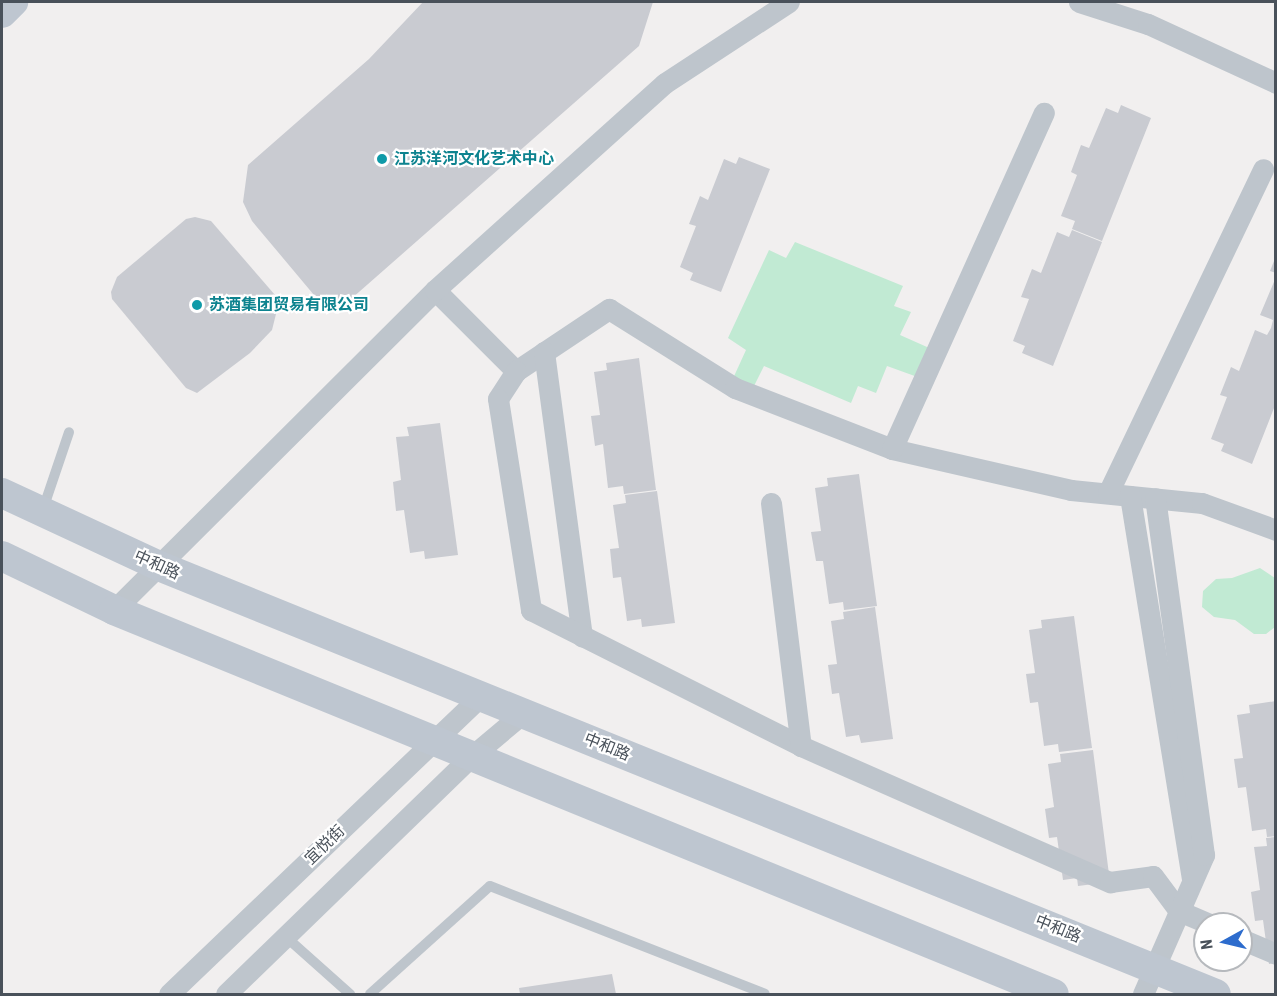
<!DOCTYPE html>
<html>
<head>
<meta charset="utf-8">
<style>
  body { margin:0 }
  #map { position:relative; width:1277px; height:996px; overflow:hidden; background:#f1efef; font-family:"Roboto Condensed","Noto Sans SC",sans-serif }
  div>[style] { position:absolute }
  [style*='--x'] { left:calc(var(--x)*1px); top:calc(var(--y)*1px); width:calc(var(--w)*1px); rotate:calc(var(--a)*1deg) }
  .green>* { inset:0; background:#c1ead3 }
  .building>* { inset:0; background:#c9cbd1 }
  .lane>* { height:10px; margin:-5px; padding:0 5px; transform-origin:5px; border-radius:5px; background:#bec5cc }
  .street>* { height:21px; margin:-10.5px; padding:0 10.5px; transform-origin:10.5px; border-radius:10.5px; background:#bec5cc }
  .secondary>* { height:30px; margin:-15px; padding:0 15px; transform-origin:15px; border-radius:15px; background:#bec6d0 }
  .dots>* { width:16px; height:16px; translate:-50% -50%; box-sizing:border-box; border:3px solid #fff; border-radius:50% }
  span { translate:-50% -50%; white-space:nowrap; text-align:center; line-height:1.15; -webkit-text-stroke:4.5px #fff; paint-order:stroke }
  .culture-label { font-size:16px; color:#0d838f; font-weight:700 }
  .left { translate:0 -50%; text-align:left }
  .street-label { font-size:16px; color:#49515a }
  .frame { position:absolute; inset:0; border:3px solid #49515a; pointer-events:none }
  .north { position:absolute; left:1193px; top:912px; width:60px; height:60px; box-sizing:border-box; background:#fff; border:2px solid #b6b9bd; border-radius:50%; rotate:262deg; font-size:16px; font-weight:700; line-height:24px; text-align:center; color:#49515a }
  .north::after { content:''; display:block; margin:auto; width:21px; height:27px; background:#2d6ccd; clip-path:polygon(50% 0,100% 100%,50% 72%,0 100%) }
</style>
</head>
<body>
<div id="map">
  <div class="green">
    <div style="clip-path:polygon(795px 242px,903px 286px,894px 306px,911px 312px,900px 335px,936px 351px,923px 379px,887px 366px,876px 393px,858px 386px,851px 403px,764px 366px,750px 394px,730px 385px,746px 350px,728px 338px,769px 250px,786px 258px)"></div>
    <div style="clip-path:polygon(1260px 568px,1275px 578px,1275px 627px,1266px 634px,1254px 634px,1235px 620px,1214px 617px,1202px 607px,1203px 591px,1216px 579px,1232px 578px)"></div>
  </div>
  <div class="building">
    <div style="clip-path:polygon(423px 2px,653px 2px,639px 46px,351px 299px,338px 309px,324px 307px,252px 221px,243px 202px,248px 165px,369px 59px)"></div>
    <div style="clip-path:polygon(1121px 105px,1151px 118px,1102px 241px,1072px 229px,1075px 221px,1061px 216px,1077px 175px,1071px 172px,1081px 145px,1089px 148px,1106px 108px,1118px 113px)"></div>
    <div style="clip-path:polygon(739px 157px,770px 169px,721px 292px,690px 280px,693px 273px,680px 267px,696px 226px,689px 224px,700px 196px,708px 200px,724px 159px,736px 164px)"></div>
    <div style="clip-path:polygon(195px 217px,211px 221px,275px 295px,277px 310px,272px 330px,250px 353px,197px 393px,186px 388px,112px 299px,111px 292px,117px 277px,186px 219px)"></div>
    <div style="clip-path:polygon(1072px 230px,1102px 242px,1053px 366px,1022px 353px,1025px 346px,1013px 341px,1029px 299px,1021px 297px,1032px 269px,1041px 273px,1057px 232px,1069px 237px)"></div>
    <div style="clip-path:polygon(1276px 256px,1276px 273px,1270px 271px)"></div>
    <div style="clip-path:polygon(1276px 277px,1276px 403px,1252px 464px,1221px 451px,1224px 444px,1211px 439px,1227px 397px,1220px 395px,1231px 367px,1239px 371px,1255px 330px,1267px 335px,1271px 328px,1273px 320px,1260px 315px)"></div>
    <div style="clip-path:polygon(639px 358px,656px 490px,624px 494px,623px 486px,608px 488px,603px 444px,595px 446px,591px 416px,600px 415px,594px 372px,607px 370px,606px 363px)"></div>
    <div style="clip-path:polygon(440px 423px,458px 555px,425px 559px,424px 551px,410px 553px,404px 510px,396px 511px,393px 482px,401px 480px,396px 437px,409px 436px,407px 427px)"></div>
    <div style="clip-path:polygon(859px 474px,877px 606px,844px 610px,843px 602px,829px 604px,823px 561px,816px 561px,811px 532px,821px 531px,815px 488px,828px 486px,827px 478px)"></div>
    <div style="clip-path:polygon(657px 491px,675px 623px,642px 627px,641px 619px,627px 621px,621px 577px,613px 578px,610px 549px,619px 548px,613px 505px,626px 503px,625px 495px)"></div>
    <div style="clip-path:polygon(875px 607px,893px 739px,861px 743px,859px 735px,846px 737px,839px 693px,832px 694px,828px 665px,837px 664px,831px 621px,844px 619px,843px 612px)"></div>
    <div style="clip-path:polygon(1074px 616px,1092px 748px,1059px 752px,1058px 744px,1044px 746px,1038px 702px,1030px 703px,1026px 674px,1035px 673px,1029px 630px,1042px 628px,1041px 620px)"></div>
    <div style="clip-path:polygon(1276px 701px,1276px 836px,1267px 837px,1266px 829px,1252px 831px,1246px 787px,1238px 788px,1234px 759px,1243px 758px,1237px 715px,1250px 713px,1249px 705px)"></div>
    <div style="clip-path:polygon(1093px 750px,1110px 882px,1078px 886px,1077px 878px,1063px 880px,1057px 837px,1049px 838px,1045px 809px,1054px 807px,1048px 764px,1061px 762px,1060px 754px)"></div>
    <div style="clip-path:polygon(1276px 837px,1276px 963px,1269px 964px,1263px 920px,1255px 921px,1251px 892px,1260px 890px,1254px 847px,1267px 846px,1266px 838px)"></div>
    <div style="clip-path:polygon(612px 974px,616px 994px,520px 994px,519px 988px)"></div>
  </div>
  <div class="lane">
    <div style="--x:43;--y:509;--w:81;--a:-71.3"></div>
    <div style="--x:286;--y:937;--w:86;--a:41.7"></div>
    <div style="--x:370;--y:994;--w:161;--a:-42"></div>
    <div style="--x:490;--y:886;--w:295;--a:21.4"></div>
  </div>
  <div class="street">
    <div style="--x:1079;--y:2;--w:72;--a:17.7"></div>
    <div style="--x:1148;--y:24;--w:141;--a:24.7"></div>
    <div style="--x:435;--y:290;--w:115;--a:45"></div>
    <div style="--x:516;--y:371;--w:112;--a:-33.7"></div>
    <div style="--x:609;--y:309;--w:149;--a:32.1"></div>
    <div style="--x:735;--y:388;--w:168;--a:21.2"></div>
    <div style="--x:892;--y:449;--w:184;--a:12.9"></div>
    <div style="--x:1071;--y:490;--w:132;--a:5.7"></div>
    <div style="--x:1202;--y:503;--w:79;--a:20"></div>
    <div style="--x:544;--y:352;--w:287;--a:82.4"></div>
    <div style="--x:516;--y:371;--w:33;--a:123"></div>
    <div style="--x:498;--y:399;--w:214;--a:81.1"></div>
    <div style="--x:531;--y:610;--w:302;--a:26.7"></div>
    <div style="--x:801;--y:746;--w:338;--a:23.8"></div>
    <div style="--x:1110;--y:882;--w:43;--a:-7.9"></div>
    <div style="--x:1153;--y:876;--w:44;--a:53.4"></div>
    <div style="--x:1179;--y:911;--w:33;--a:23"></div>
    <div style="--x:892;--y:449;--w:369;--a:-65.7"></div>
    <div style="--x:1108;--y:493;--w:359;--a:-64.4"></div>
    <div style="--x:1130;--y:496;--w:389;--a:80.8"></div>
    <div style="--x:771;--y:503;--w:245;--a:83"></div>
    <div style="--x:114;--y:610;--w:453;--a:-44.9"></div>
    <div style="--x:435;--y:290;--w:309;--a:-42"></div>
    <div style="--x:665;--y:83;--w:148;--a:-33.2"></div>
    <div style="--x:1241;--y:939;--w:38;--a:23"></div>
    <div style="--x:169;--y:994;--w:431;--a:-43.7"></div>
    <div style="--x:226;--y:994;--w:342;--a:-44.1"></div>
    <div style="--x:472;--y:756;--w:67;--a:-40.1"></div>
    <div style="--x:1143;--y:994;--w:152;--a:-66.3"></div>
    <div style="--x:1204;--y:855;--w:360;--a:-97.8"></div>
  </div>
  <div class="secondary">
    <div style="--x:2;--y:13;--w:16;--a:-45"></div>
    <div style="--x:2;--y:493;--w:173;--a:24.9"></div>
    <div style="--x:159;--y:566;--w:1140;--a:22.04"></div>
    <div style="--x:2;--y:556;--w:124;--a:25.7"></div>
    <div style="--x:114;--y:610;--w:1015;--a:22.22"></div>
  </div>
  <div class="dots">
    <div style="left:382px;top:159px;background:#0f9aa8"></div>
    <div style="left:197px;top:305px;background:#0f9aa8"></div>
  </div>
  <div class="culture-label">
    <span class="left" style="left:394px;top:159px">江苏洋河文化艺术中心</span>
    <span class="left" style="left:209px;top:305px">苏酒集团贸易有限公司</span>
  </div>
  <div class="street-label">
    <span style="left:157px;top:565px;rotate:24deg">中和路</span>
    <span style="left:607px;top:747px;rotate:22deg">中和路</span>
    <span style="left:325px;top:845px;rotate:-44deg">宜悦街</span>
    <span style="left:1058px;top:929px;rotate:22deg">中和路</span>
  </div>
  <div class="frame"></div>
  <div class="north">N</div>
</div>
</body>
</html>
